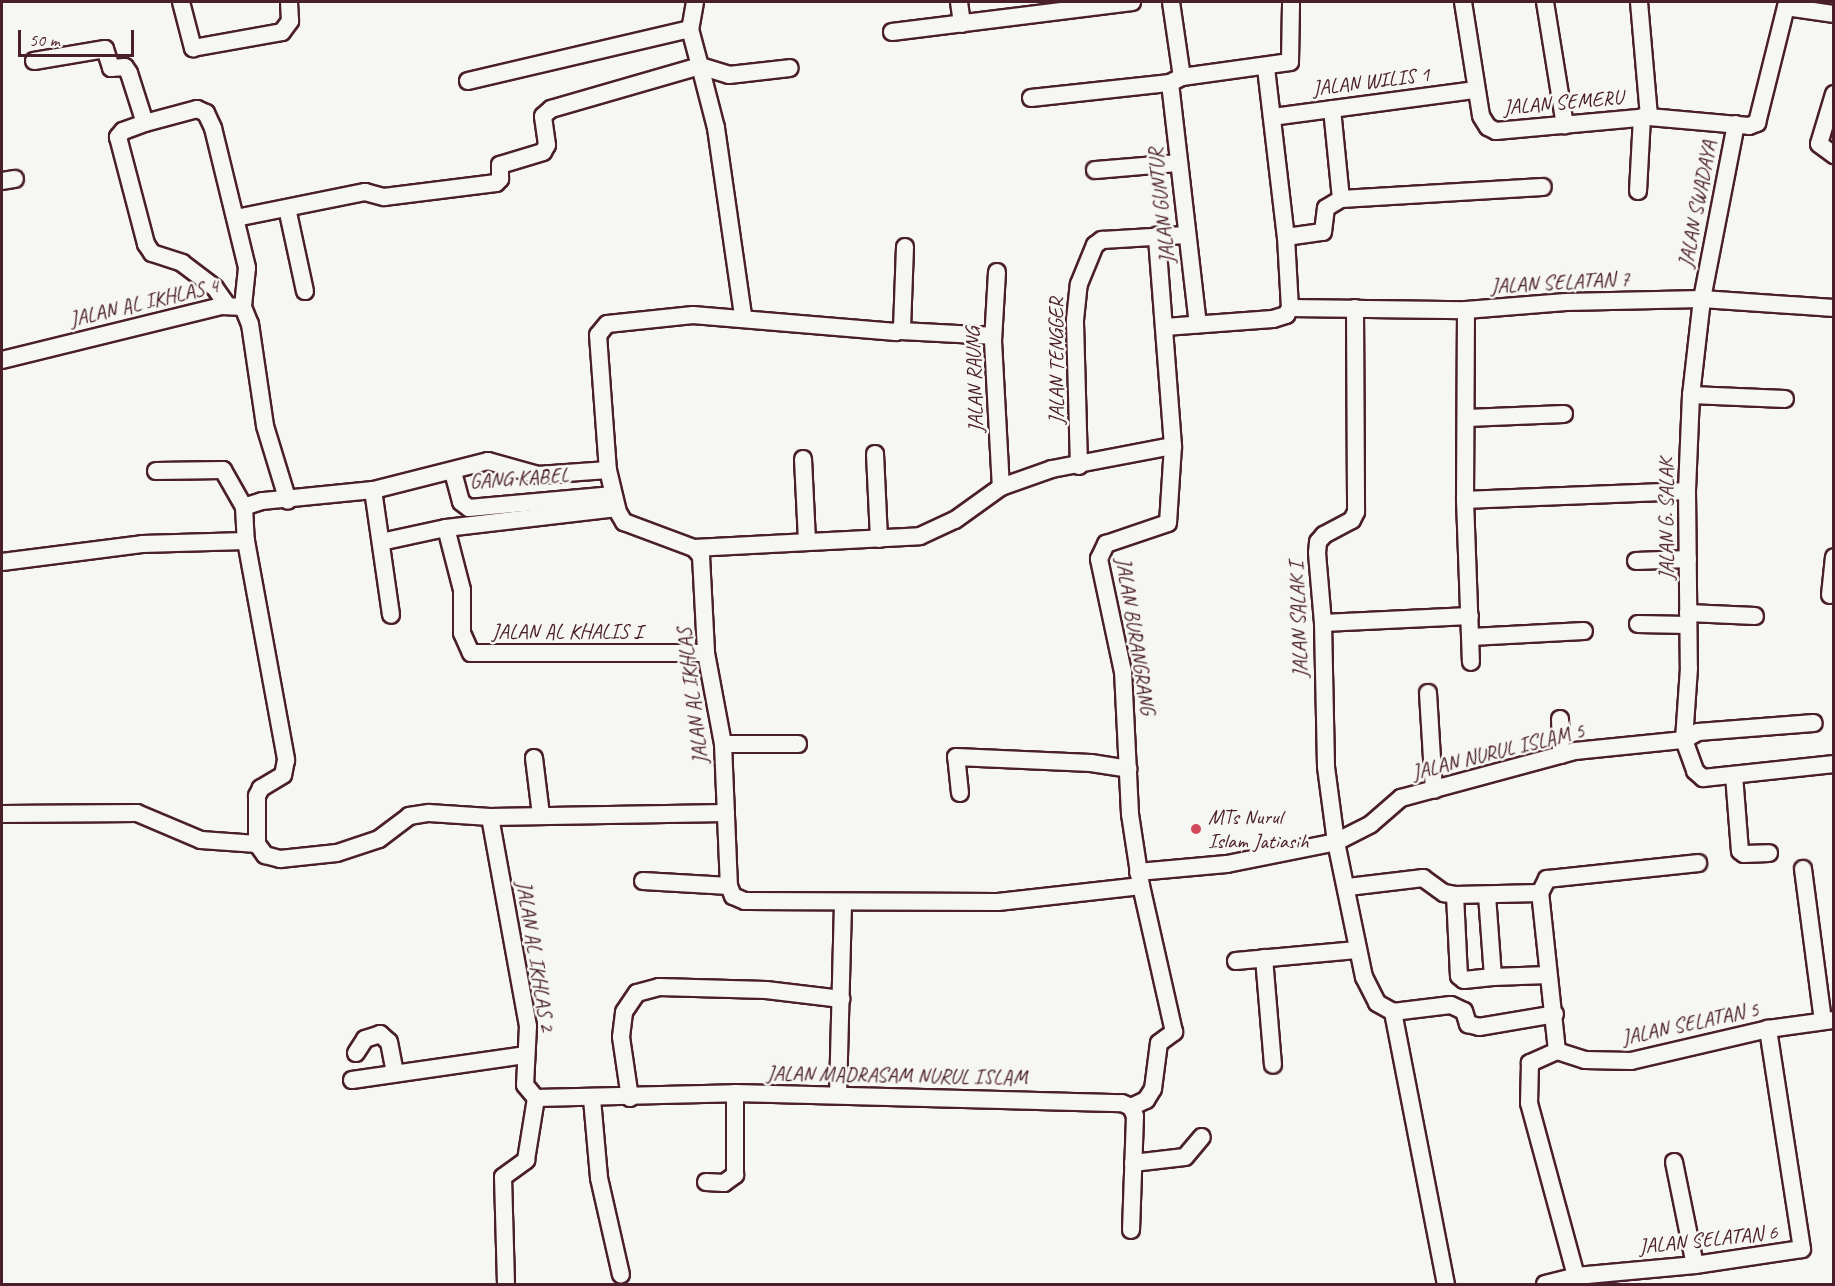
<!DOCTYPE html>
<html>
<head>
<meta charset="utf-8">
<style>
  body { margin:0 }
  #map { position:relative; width:1835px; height:1286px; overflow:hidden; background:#f6f6f2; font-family:Caveat,sans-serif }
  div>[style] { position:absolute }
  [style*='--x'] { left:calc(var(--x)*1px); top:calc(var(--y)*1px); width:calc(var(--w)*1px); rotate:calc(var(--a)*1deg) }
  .roads { filter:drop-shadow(2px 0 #4a1f2b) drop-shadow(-2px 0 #4a1f2b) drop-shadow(0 2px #4a1f2b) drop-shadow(0 -2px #4a1f2b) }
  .street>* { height:16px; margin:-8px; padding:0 8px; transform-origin:8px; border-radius:8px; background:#f6f6f2 }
  .dots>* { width:16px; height:16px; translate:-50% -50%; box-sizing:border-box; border:3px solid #f6f6f2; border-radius:50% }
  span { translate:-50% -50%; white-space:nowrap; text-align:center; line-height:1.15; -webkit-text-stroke:5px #f6f6f2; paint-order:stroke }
  .street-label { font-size:21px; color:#4a1f2b }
  .poi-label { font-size:21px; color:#4a1f2b }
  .left { translate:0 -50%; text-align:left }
  .frame { position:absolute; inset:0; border:3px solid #4a1f2b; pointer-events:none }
  .scale { position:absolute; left:18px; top:30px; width:116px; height:27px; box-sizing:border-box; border:3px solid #4a1f2b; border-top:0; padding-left:8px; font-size:18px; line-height:21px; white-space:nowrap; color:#4a1f2b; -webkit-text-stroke:4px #f6f6f2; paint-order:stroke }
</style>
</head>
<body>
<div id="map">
  <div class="roads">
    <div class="street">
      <div style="--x:181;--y:2;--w:48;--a:75.4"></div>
      <div style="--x:193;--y:48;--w:90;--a:-10.2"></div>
      <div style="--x:282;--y:32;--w:14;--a:-54"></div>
      <div style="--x:290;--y:21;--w:19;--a:-93"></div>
      <div style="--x:695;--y:2;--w:27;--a:100"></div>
      <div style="--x:690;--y:29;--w:38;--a:75"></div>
      <div style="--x:700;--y:66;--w:30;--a:17"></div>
      <div style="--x:729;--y:75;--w:61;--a:-6.5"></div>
      <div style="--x:959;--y:2;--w:22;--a:82"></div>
      <div style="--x:1171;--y:2;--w:76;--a:81.7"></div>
      <div style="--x:1463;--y:2;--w:115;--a:81"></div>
      <div style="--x:1481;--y:116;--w:13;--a:58"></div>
      <div style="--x:1488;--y:127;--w:9;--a:27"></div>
      <div style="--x:1496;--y:131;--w:154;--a:-5.2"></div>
      <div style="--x:1649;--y:117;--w:100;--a:5.1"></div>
      <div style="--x:1749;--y:126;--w:9;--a:-21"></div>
      <div style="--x:1757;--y:123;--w:120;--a:-76"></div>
      <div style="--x:1545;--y:2;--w:125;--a:80.8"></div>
      <div style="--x:1639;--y:2;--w:115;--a:85"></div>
      <div style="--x:1786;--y:7;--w:49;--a:8.3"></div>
      <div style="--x:892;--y:32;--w:242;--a:-7.1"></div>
      <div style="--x:34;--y:61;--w:72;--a:-9.6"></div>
      <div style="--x:105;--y:49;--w:20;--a:72"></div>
      <div style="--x:111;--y:68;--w:14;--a:-4"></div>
      <div style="--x:125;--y:67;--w:7;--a:56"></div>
      <div style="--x:129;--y:73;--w:52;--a:72.3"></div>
      <div style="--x:145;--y:123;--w:54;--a:-15.1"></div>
      <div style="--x:197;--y:109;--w:10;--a:24"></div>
      <div style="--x:206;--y:113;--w:17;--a:65"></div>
      <div style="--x:213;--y:128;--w:144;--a:76.3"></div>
      <div style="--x:247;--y:268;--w:39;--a:96"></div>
      <div style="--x:1266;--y:68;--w:170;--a:83.3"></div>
      <div style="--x:1286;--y:237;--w:71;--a:86.8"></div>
      <div style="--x:468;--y:81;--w:228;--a:-13.2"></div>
      <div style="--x:1170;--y:83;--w:243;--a:83.4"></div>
      <div style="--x:1834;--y:94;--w:52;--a:106.7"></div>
      <div style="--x:1819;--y:144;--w:19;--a:36"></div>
      <div style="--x:1031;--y:98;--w:140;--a:-6.2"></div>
      <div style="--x:1170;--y:83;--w:13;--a:-27"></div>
      <div style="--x:1182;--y:77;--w:109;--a:-7.9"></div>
      <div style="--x:1290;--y:62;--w:60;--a:-89"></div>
      <div style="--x:1332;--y:109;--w:90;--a:84.3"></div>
      <div style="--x:1272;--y:117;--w:205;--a:-7.6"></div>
      <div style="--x:145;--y:123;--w:23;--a:160"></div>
      <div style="--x:123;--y:131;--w:8;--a:130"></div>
      <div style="--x:118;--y:137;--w:111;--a:75.3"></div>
      <div style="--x:146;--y:244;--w:11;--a:56"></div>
      <div style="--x:152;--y:253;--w:32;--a:18"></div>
      <div style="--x:182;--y:263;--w:41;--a:37.1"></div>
      <div style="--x:215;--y:288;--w:21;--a:55"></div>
      <div style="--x:1736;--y:124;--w:178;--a:101"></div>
      <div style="--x:1702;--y:299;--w:97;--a:96.5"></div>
      <div style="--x:1691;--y:395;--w:96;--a:92.4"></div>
      <div style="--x:1687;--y:491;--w:177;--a:89.4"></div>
      <div style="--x:1689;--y:668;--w:72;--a:94"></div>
      <div style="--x:1684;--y:740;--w:33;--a:70"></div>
      <div style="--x:1695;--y:771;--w:11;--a:41"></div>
      <div style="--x:1703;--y:778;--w:132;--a:-6.1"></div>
      <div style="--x:1095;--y:170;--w:83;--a:-4.8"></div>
      <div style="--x:2;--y:181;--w:13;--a:-9"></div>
      <div style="--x:1638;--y:191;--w:74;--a:-86.9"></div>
      <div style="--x:287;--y:208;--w:85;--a:77.8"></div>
      <div style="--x:236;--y:218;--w:132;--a:-11.4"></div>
      <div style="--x:365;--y:192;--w:20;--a:15"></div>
      <div style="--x:384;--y:197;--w:113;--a:-7.1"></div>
      <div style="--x:496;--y:183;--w:6;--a:-45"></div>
      <div style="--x:500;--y:179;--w:14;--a:-90"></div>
      <div style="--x:500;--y:165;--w:45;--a:-16.8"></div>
      <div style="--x:543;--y:152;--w:8;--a:-60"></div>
      <div style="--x:547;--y:145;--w:29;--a:-98"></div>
      <div style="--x:543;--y:116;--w:11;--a:-41"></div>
      <div style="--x:551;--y:109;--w:155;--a:-16.1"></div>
      <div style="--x:700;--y:66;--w:64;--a:75.5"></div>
      <div style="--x:716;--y:128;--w:190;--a:81.8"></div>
      <div style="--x:1286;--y:237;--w:37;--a:-8"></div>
      <div style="--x:1323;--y:232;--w:24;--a:-83"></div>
      <div style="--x:1326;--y:208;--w:17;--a:-31"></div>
      <div style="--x:1341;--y:199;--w:202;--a:-3.4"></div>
      <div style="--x:905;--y:247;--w:80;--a:92.1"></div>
      <div style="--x:902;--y:327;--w:8;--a:140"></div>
      <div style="--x:896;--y:332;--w:204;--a:-175.2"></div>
      <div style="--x:693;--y:315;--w:86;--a:174"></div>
      <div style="--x:607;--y:324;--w:14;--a:129"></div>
      <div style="--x:598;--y:335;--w:135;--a:85.8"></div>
      <div style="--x:608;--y:470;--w:43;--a:76.6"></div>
      <div style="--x:618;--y:512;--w:12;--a:59"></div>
      <div style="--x:624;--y:522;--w:75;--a:20.4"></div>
      <div style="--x:694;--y:548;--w:11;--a:49"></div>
      <div style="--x:701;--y:556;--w:97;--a:87"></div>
      <div style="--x:706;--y:653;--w:93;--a:79.4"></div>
      <div style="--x:723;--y:744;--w:142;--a:87.6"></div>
      <div style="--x:729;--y:886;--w:11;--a:68"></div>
      <div style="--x:733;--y:896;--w:13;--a:23"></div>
      <div style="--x:745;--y:901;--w:253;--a:0.2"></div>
      <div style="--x:998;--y:902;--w:144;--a:-6.4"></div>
      <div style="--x:1141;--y:886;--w:73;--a:-98.7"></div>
      <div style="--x:1130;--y:814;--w:142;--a:-92.8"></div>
      <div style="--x:1123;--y:672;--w:116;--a:-102"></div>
      <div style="--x:1099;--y:559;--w:17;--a:-65"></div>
      <div style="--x:1106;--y:544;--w:65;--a:-18.7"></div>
      <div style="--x:1168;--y:523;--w:77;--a:-86.3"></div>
      <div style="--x:1173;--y:446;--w:211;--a:-94.4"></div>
      <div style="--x:997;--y:272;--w:69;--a:93.3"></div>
      <div style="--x:993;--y:341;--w:146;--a:86.9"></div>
      <div style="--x:1290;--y:308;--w:176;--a:0.7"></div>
      <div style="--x:1466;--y:310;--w:100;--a:-4.6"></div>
      <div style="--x:1566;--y:302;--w:136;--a:-1.3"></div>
      <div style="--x:1702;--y:299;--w:132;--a:3.9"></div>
      <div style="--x:1355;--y:308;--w:204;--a:89.7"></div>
      <div style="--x:1356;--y:512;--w:9;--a:117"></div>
      <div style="--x:1352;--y:520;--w:32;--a:152"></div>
      <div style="--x:1324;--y:535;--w:9;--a:131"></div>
      <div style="--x:1318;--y:542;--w:11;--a:95"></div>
      <div style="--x:1317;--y:553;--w:70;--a:85.1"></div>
      <div style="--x:1323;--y:623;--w:144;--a:88.8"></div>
      <div style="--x:1326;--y:767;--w:76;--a:82.4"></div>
      <div style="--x:1336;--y:842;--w:138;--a:78.3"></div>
      <div style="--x:1364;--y:977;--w:29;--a:63"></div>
      <div style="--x:1377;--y:1003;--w:18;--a:29"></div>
      <div style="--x:1393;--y:1012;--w:58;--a:-6.9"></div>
      <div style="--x:1451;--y:1005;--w:14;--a:25"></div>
      <div style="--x:1464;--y:1011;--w:14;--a:73"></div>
      <div style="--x:1468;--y:1024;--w:11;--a:15"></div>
      <div style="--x:1479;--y:1027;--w:77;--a:-9.7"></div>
      <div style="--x:1466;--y:310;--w:190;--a:90.3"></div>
      <div style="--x:1465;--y:500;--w:162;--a:87.9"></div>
      <div style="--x:1165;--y:327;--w:108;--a:-4.2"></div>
      <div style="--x:1273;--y:319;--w:14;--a:-17"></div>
      <div style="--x:1286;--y:315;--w:8;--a:-60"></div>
      <div style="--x:899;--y:331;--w:94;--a:3"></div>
      <div style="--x:2;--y:360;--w:227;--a:-13.8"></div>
      <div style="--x:222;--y:306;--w:21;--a:3"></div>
      <div style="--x:243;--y:307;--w:18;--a:68"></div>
      <div style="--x:250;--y:324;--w:103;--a:81.6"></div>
      <div style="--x:265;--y:426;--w:78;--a:73"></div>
      <div style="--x:1691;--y:395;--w:94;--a:2.4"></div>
      <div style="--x:1467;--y:418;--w:97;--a:-2.4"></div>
      <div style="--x:875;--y:454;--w:85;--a:87.3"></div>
      <div style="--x:803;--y:459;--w:83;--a:87.2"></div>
      <div style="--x:1079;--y:466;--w:146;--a:-91.6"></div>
      <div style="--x:1075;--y:320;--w:36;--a:-84"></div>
      <div style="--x:1079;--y:284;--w:42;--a:-67.7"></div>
      <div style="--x:1095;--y:245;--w:9;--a:-36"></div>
      <div style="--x:1102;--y:240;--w:84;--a:-3.4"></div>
      <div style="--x:608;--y:470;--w:70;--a:175.9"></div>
      <div style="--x:538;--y:475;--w:52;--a:-164.4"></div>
      <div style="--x:488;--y:461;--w:119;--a:165.8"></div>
      <div style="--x:373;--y:490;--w:112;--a:174.3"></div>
      <div style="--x:262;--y:501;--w:19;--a:162"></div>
      <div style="--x:244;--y:507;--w:34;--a:87"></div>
      <div style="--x:246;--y:541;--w:223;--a:79.6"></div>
      <div style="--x:286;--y:760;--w:15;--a:101"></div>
      <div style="--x:283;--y:775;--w:26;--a:149"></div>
      <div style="--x:261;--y:788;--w:9;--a:117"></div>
      <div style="--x:257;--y:796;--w:48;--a:90"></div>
      <div style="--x:257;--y:844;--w:14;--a:54"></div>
      <div style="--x:265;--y:855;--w:16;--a:15"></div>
      <div style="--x:280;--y:859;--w:57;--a:-6"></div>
      <div style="--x:337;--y:853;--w:44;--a:-18.4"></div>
      <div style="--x:379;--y:839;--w:38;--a:-37"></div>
      <div style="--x:409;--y:816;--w:20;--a:-9"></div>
      <div style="--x:429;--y:813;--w:61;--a:3.8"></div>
      <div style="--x:490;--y:817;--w:236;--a:-1"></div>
      <div style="--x:156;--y:471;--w:67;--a:-0.9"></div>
      <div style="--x:223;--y:470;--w:43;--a:60.4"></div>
      <div style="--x:453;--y:472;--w:31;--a:75"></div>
      <div style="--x:461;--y:502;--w:10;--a:37"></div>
      <div style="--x:469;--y:508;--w:145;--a:-5.2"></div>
      <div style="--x:373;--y:490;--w:126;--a:81.8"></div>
      <div style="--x:1465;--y:500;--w:222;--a:-2.3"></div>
      <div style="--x:446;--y:528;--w:172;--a:-6.7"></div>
      <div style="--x:381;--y:542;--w:66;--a:-12.2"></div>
      <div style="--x:446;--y:528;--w:64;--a:75.5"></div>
      <div style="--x:462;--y:590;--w:43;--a:90"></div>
      <div style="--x:462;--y:633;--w:22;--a:66"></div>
      <div style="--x:471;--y:653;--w:235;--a:0"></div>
      <div style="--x:694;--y:548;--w:226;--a:-3"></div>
      <div style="--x:920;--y:536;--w:38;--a:-25"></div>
      <div style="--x:955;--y:520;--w:57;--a:-35.7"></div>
      <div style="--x:1001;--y:487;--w:54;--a:-19.4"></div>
      <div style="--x:1052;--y:469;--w:123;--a:-10.8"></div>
      <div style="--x:1636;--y:561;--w:52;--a:-2.2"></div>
      <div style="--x:2;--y:562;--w:141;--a:-7.3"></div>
      <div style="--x:142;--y:544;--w:104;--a:-1.7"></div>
      <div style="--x:1830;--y:595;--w:38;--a:-84"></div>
      <div style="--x:1688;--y:613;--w:67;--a:2.6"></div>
      <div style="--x:1323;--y:623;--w:147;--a:-2.7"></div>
      <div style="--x:1638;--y:624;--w:50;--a:1.1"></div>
      <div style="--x:1471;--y:637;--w:113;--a:-3"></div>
      <div style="--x:1428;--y:693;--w:97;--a:86.5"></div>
      <div style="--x:1560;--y:719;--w:36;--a:88"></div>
      <div style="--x:1684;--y:740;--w:16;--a:-30"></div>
      <div style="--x:1698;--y:732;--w:116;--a:-4.4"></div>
      <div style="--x:723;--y:744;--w:75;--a:0"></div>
      <div style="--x:534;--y:758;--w:57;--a:83"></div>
      <div style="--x:1734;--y:775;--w:76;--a:85.5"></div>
      <div style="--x:1740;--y:851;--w:5;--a:37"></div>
      <div style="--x:1744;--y:854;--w:25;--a:-2"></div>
      <div style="--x:960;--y:793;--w:36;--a:-96"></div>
      <div style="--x:956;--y:757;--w:135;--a:2.5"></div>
      <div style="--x:1091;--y:763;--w:38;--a:9"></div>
      <div style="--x:2;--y:814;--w:135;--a:-0.4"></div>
      <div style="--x:137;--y:813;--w:69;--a:22.9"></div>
      <div style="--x:201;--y:840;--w:56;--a:4.1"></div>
      <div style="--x:490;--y:817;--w:212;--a:79.7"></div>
      <div style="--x:528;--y:1026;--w:59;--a:92.9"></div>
      <div style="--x:525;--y:1085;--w:17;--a:50"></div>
      <div style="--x:1803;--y:869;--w:153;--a:82.5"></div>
      <div style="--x:1138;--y:872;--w:89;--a:-5.1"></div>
      <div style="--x:1227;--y:864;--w:111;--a:-11.4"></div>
      <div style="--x:1336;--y:842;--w:39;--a:-27"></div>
      <div style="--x:1371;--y:824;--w:40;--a:-41"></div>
      <div style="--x:1401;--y:798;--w:180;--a:-15.1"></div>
      <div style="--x:1575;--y:751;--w:110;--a:-5.8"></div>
      <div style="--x:643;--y:881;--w:86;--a:3.3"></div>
      <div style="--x:1348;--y:887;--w:76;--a:-6.8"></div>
      <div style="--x:1423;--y:878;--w:26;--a:36"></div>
      <div style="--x:1444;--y:893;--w:11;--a:10"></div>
      <div style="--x:1455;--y:895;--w:85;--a:-1.3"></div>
      <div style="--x:1455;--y:895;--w:81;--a:87.2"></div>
      <div style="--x:1459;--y:976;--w:6;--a:39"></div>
      <div style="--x:1464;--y:980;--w:29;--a:-6"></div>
      <div style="--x:1493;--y:977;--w:82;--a:-94.2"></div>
      <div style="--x:1264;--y:958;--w:107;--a:85.2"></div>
      <div style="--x:1236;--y:961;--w:121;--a:-5.2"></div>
      <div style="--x:1493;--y:977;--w:55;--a:-2.1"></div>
      <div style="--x:1393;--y:1012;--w:277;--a:79"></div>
      <div style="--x:1557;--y:1051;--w:159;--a:-96.1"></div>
      <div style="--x:1540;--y:893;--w:16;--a:-63"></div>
      <div style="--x:1547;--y:879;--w:152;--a:-6"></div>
      <div style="--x:1557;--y:1051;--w:29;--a:18"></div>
      <div style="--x:1585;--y:1060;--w:46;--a:1.2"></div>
      <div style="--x:1631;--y:1061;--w:141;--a:-13.1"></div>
      <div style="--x:1768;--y:1029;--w:67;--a:-7.8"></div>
      <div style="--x:1557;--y:1051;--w:30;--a:156"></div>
      <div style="--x:1530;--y:1063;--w:40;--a:91.4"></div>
      <div style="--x:1529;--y:1103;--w:179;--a:74.8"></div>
      <div style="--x:356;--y:1053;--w:17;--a:-57"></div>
      <div style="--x:365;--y:1039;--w:16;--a:-18"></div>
      <div style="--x:380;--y:1034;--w:12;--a:42"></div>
      <div style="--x:389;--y:1042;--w:32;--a:79"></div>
      <div style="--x:352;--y:1080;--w:176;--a:-8.2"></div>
      <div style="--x:838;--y:1095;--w:192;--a:-88.5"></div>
      <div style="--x:536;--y:1098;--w:199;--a:-1.4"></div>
      <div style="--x:735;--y:1093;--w:387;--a:1.5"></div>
      <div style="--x:1122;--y:1103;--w:10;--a:24"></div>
      <div style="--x:1131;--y:1107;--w:10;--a:66"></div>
      <div style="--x:1135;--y:1116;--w:114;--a:92"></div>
      <div style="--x:630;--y:1098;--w:62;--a:-98.4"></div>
      <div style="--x:621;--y:1037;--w:25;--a:-83"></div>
      <div style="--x:624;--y:1012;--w:23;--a:-56"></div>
      <div style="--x:637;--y:993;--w:23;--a:-15"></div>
      <div style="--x:659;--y:987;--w:107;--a:1.6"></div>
      <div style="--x:766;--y:990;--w:76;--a:6.8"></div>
      <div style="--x:592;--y:1099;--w:79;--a:84.9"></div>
      <div style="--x:599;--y:1178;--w:99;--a:77.2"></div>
      <div style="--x:1131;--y:1107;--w:17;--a:-25"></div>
      <div style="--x:1146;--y:1100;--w:13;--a:-58"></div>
      <div style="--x:1153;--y:1089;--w:46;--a:-82.6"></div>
      <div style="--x:1159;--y:1043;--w:19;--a:-36"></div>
      <div style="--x:1174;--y:1032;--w:150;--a:-102.7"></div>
      <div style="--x:1674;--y:1162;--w:105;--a:78.5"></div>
      <div style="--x:1133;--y:1163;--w:52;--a:-6.6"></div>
      <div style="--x:1185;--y:1157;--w:26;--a:-50"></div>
      <div style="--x:706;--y:1182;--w:18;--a:3"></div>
      <div style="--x:724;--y:1183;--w:14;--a:-36"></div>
      <div style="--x:735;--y:1175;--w:82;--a:-90"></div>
      <div style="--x:506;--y:1284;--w:107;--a:-91.6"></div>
      <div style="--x:503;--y:1177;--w:29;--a:-36"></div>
      <div style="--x:526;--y:1160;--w:63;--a:-80.8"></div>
      <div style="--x:1545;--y:1284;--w:32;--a:-14"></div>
      <div style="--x:1576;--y:1276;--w:120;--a:-5.3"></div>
      <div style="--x:1695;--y:1265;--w:108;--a:-8.5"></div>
      <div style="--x:1802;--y:1249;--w:223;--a:-98.8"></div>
    </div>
  </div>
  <div class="dots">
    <div style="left:1196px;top:829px;background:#d1495b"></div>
  </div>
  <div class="street-label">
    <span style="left:1371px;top:81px;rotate:-7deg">JALAN WILIS 1</span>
    <span style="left:1563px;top:102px;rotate:-5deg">JALAN SEMERU</span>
    <span style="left:1697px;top:204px;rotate:-79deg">JALAN SWADAYA</span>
    <span style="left:1161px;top:206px;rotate:-96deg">JALAN GUNTUR</span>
    <span style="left:1560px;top:282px;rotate:-3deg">JALAN SELATAN 7</span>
    <span style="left:144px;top:302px;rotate:-13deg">JALAN AL IKHLAS 4</span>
    <span style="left:1056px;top:361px;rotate:-90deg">JALAN TENGGER</span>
    <span style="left:974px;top:380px;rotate:-92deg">JALAN RAUNG</span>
    <span style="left:519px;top:478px;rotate:-4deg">GANG KABEL</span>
    <span style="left:1666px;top:519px;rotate:-90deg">JALAN G. SALAK</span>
    <span style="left:1298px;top:620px;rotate:-92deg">JALAN SALAK I</span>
    <span style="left:567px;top:631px">JALAN AL KHALIS I</span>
    <span style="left:1136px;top:636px;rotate:81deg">JALAN BURANGRANG</span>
    <span style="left:692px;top:696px;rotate:-97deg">JALAN AL IKHLAS</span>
    <span style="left:1498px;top:751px;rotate:-14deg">JALAN NURUL ISLAM 5</span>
    <span style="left:536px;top:956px;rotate:81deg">JALAN AL IKHLAS 2</span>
    <span style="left:1690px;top:1023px;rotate:-12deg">JALAN SELATAN 5</span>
    <span style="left:897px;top:1075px;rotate:1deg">JALAN MADRASAM NURUL ISLAM</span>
    <span style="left:1708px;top:1239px;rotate:-6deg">JALAN SELATAN 6</span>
  </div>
  <div class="poi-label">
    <span class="left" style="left:1208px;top:829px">MTs Nurul<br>Islam Jatiasih</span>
  </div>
  <div class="frame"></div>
  <div class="scale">50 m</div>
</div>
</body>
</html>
